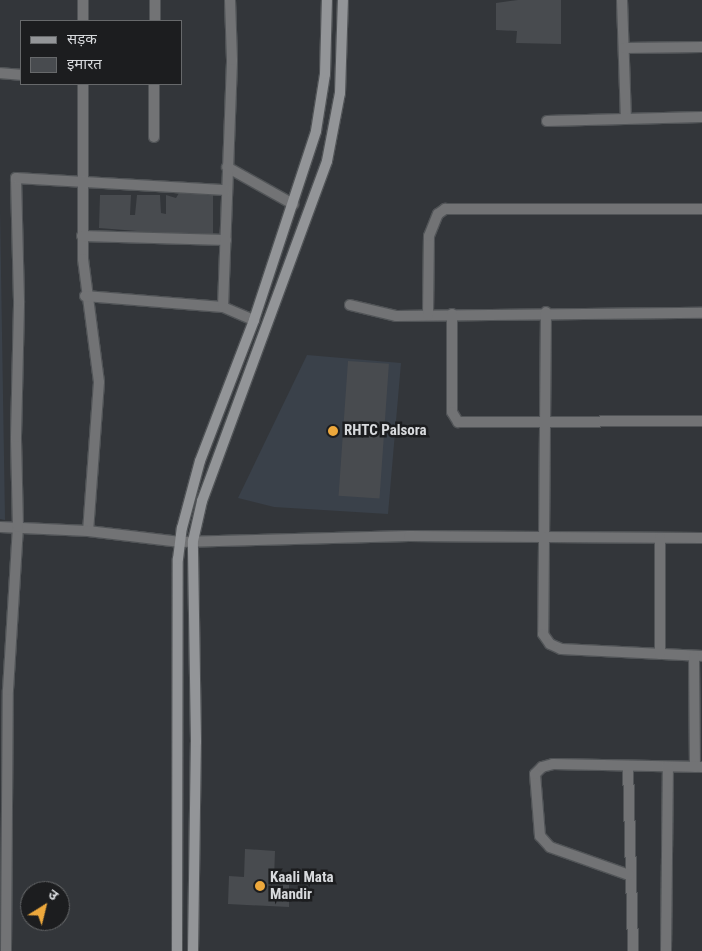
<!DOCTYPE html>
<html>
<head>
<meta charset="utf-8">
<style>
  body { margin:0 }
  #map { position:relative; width:702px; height:951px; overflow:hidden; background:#33363a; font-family:"Roboto Condensed","Noto Sans Devanagari",sans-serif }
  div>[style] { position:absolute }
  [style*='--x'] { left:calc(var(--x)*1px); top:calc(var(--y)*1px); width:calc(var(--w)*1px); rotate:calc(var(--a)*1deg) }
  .built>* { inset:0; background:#3a414a }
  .building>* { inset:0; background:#484b4f; transform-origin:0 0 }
  .roads { filter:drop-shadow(1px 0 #515457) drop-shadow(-1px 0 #515457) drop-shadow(0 1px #515457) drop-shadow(0 -1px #515457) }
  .street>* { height:10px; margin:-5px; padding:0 5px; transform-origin:5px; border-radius:5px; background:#727375 }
  .secondary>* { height:10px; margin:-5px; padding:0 5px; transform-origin:5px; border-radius:5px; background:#939598 }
  .dots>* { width:14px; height:14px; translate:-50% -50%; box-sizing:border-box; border:2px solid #1c1d1f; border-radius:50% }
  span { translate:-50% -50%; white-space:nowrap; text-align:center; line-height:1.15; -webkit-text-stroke:5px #1c1d1f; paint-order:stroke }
  .poi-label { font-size:15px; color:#d8dadd; font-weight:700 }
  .left { translate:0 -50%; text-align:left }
  .legend { position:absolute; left:20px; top:20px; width:162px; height:65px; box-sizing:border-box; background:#1c1d1f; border:1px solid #67696b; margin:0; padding:6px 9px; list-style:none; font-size:15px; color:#d8dadd }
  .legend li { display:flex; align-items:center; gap:10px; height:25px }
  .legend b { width:25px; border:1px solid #67696b }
  .north { position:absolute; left:20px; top:881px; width:50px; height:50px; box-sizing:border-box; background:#1c1d1f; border:1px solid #67696b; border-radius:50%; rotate:36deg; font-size:14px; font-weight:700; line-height:20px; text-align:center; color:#d8dadd }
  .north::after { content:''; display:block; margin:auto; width:18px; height:22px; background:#eda83c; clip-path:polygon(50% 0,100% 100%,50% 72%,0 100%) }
</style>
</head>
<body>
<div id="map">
  <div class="built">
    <div style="clip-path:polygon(0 209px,5px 519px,5px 520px,0 519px)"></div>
    <div style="clip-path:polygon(307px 355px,401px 363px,388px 514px,274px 507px,238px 498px)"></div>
  </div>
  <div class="building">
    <div style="clip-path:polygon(518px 0,561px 0,561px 44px,516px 43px,517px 31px,496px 30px,496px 3px)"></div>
    <div style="clip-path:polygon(179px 193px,213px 194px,213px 237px,99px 228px,100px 195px,131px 195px,130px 215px,135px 215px,137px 195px,160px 195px,161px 213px,166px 214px,166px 195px,176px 198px)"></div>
    <div style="left:348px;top:361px;width:41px;height:135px;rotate:4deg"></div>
    <div style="clip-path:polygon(245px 849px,275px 851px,274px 879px,289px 880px,289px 907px,228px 904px,229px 876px,244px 877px)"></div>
  </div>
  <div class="roads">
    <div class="street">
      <div style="--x:622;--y:0;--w:119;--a:88.1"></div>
      <div style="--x:83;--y:21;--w:21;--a:-90"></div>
      <div style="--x:155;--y:21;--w:21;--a:-90"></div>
      <div style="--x:624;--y:48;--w:78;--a:-0.7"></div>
      <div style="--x:0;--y:73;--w:21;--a:5"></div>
      <div style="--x:83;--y:84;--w:175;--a:90"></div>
      <div style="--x:83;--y:259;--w:124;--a:82.6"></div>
      <div style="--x:99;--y:382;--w:149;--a:94.2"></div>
      <div style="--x:547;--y:121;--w:155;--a:-1.5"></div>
      <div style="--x:154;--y:137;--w:53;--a:-90"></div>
      <div style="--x:227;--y:167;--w:76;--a:29.3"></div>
      <div style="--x:82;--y:236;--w:144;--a:1.6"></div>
      <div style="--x:85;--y:296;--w:138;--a:4.6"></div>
      <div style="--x:223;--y:307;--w:34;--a:23"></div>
      <div style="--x:350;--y:305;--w:47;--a:13.4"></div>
      <div style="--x:396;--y:316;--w:306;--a:-0.6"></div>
      <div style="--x:223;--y:307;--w:247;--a:-87.9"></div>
      <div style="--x:232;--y:60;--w:60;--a:-91.9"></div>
      <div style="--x:546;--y:312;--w:322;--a:90.5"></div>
      <div style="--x:543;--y:634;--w:12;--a:55"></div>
      <div style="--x:550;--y:644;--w:12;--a:24"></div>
      <div style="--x:561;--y:649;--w:141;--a:2.8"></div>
      <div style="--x:452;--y:314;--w:98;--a:90"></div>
      <div style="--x:452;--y:412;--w:12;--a:59"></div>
      <div style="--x:458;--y:422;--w:244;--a:-0.2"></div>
      <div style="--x:428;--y:315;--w:79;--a:-89.3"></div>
      <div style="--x:429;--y:236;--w:24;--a:-68"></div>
      <div style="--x:438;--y:214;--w:9;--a:-36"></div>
      <div style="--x:445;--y:209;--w:257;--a:0"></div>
      <div style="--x:0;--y:527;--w:88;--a:2.6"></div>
      <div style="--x:88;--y:531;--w:93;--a:6.8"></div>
      <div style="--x:180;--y:542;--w:229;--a:-1.5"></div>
      <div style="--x:409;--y:536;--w:293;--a:0.4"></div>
      <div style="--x:660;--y:654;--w:116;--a:-90"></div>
      <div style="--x:694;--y:656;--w:111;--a:89.5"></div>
      <div style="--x:628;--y:767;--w:184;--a:88.4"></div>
      <div style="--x:629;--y:875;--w:84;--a:-160.5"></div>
      <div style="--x:550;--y:847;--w:15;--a:-132"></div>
      <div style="--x:540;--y:836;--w:62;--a:-94.6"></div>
      <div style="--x:535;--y:774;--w:10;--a:-45"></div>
      <div style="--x:542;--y:767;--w:11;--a:-15"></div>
      <div style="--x:553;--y:764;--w:149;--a:1.2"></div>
      <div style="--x:6;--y:951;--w:261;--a:-89.6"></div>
      <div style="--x:8;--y:690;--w:163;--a:-86.5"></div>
      <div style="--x:18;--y:527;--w:90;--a:-91.3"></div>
      <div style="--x:16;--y:437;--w:136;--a:-88.7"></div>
      <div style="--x:19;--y:301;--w:123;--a:-91.4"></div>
      <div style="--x:16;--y:178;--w:210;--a:3.3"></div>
      <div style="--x:666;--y:951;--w:184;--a:-89.4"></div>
    </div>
    <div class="secondary">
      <div style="--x:177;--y:951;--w:392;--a:-89.9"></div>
      <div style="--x:178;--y:559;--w:31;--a:-83"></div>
      <div style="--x:182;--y:528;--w:69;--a:-75"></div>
      <div style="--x:200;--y:461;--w:151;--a:-69"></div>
      <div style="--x:254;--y:320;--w:199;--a:-71.8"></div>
      <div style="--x:316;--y:131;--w:58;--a:-81"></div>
      <div style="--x:325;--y:74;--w:74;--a:-88.5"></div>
      <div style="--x:193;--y:951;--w:209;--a:-89.2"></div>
      <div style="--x:196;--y:742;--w:201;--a:-90.9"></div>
      <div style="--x:193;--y:541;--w:41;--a:-77.3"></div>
      <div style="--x:202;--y:501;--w:362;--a:-69.8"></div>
      <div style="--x:327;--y:161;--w:69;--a:-79.2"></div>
      <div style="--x:340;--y:93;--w:93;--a:-88.2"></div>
    </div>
  </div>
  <div class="dots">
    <div style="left:333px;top:431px;background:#eda83c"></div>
    <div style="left:260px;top:886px;background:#eda83c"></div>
  </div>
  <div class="poi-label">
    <span class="left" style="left:344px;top:431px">RHTC Palsora</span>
    <span class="left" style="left:270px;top:886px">Kaali Mata<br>Mandir</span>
  </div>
  <ul class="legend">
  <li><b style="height:6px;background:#939598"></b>सड़क</li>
  <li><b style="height:14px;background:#484b4f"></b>इमारत</li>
  </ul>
  <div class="north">उ</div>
</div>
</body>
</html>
